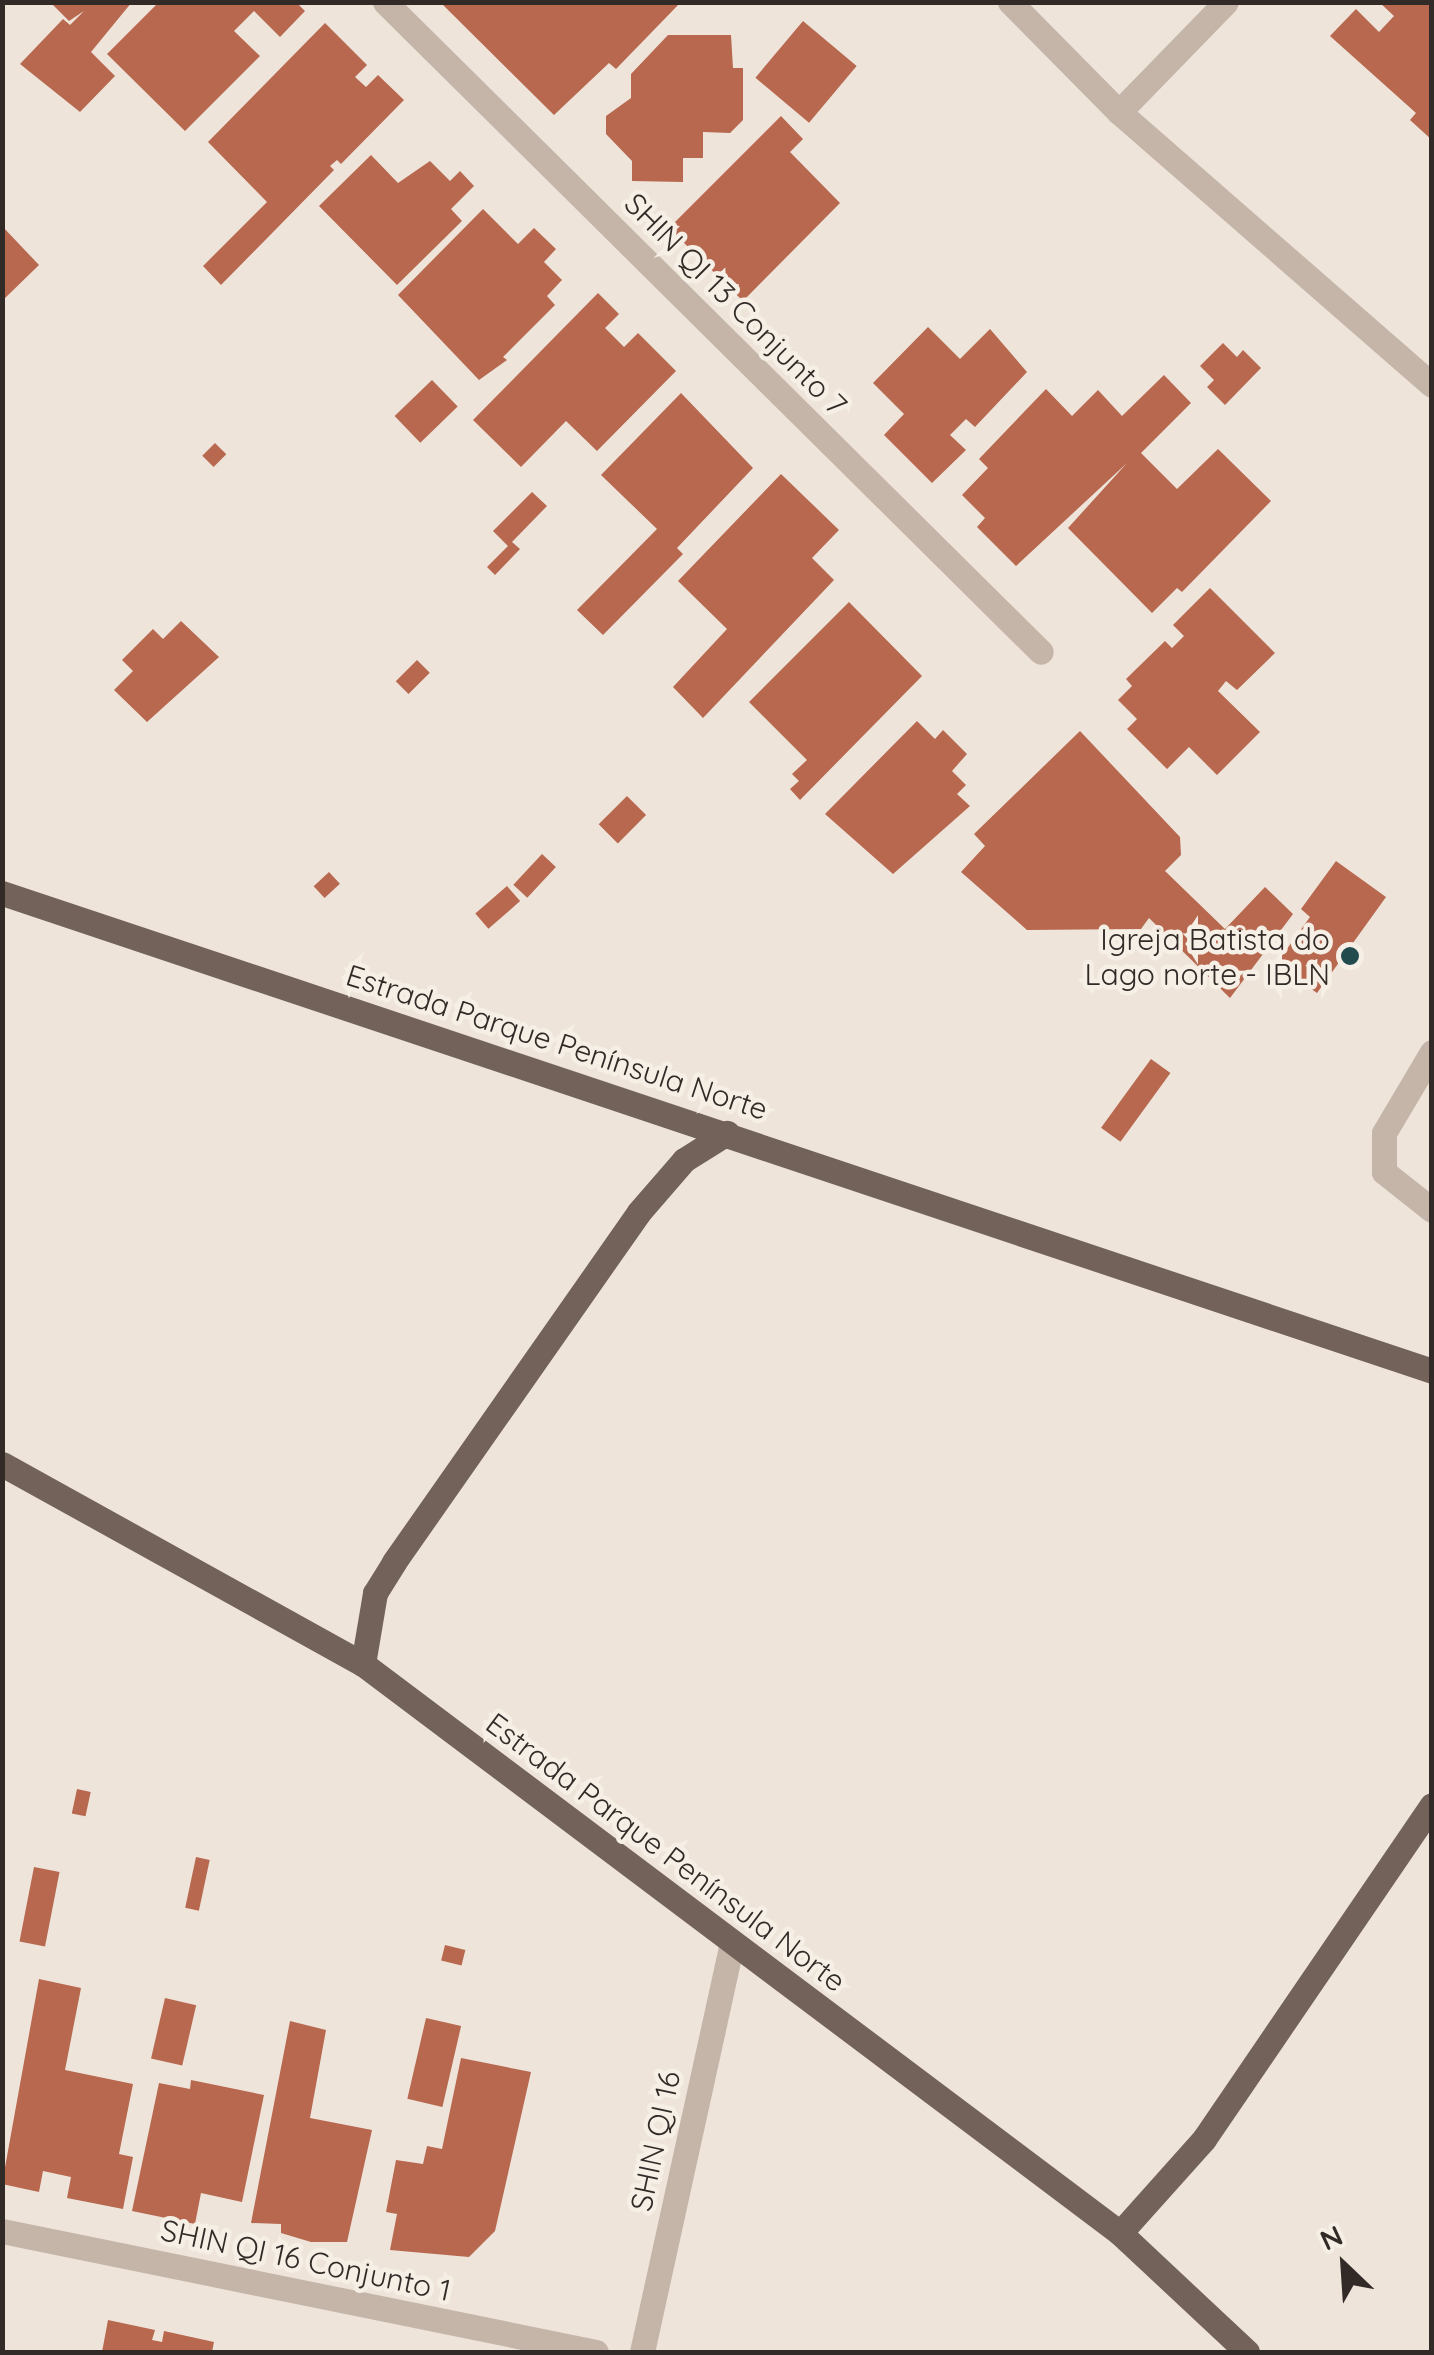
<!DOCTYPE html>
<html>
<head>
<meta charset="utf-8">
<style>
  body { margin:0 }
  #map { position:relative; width:1434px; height:2355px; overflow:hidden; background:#eee4da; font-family:Quicksand,sans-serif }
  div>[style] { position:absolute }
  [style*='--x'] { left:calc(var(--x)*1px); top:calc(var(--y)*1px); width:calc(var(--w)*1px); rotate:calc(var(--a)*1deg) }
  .building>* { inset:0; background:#b7684f; transform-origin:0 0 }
  .minor>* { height:25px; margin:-12.5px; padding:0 12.5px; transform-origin:12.5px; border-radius:12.5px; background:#c4b5a8 }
  .major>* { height:25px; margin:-12.5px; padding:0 12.5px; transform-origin:12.5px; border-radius:12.5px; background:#72625a }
  .dots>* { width:28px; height:28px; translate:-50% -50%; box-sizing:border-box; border:5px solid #f6efe6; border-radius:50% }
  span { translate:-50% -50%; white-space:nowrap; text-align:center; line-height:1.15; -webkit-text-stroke:9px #f6efe6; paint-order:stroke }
  .street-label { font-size:30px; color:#322a27 }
  .poi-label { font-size:30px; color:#322a27 }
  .right { translate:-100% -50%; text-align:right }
  .frame { position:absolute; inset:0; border:5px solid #322a27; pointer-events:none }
  .north { position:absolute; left:1294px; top:2215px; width:100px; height:100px; -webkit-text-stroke:8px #f6efe6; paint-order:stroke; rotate:335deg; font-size:28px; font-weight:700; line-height:40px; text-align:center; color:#322a27 }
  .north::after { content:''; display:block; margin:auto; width:35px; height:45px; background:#322a27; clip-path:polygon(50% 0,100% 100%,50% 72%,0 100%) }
</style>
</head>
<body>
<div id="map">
  <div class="building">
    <div style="clip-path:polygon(50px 2px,132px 2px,91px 52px,115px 76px,80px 112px,20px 64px,63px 19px,70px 25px,84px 11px,69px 21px)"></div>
    <div style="clip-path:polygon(159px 2px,296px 2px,305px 11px,280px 37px,254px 11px,234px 31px,260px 56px,185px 131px,107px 54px)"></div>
    <div style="clip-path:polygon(440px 2px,641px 4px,681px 2px,616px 69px,609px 63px,554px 115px)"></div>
    <div style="clip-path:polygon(1379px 2px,1432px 2px,1432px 140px,1410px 120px,1416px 113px,1330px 36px,1356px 9px,1379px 32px,1394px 16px)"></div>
    <div style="left:803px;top:21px;width:70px;height:74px;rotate:40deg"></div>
    <div style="clip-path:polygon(325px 23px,367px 65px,355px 77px,366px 87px,378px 75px,404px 100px,341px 164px,337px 160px,330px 166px,334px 170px,221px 285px,203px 266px,267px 202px,208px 142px)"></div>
    <div style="clip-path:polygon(668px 35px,731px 35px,733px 68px,743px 68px,743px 120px,730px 133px,703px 132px,703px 158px,683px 158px,683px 182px,632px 181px,632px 161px,606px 134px,606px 116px,631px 98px,631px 74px)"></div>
    <div style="clip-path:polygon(781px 116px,803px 139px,790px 152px,840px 203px,743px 301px,669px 228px)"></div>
    <div style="clip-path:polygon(371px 155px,398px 183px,430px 161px,450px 181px,460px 171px,474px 186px,451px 209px,462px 221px,397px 285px,319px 206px)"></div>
    <div style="clip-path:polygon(483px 209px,518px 244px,534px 228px,556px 249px,544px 262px,562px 280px,547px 296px,555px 305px,503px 357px,507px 360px,479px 380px,398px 295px)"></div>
    <div style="clip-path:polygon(2px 226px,39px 265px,2px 301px)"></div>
    <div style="clip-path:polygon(598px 293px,619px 314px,605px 328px,624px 347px,638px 333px,676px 371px,597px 451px,566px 421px,521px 467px,473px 420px)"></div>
    <div style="clip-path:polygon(928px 327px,960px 359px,990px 329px,1027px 372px,975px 427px,966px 419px,950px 435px,966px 450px,932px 483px,884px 435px,904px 414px,873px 383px)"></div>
    <div style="clip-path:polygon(1223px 343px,1237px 357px,1243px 350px,1261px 368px,1225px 405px,1207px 387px,1214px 380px,1200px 366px)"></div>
    <div style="clip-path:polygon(1164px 375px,1191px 403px,1141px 453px,1177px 489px,1218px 449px,1271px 501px,1182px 592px,1177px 588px,1152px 613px,1068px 528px,1127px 463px,1016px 566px,977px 527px,985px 518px,962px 495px,988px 468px,979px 459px,1046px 389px,1072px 416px,1098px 390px,1122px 416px)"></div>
    <div style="left:432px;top:380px;width:37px;height:52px;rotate:46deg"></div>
    <div style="clip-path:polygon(681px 393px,753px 468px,677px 548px,683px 554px,603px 635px,577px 610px,657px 529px,601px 475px)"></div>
    <div style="left:215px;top:443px;width:16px;height:18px;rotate:45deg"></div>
    <div style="clip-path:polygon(781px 474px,839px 530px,812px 558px,834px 580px,703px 718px,673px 687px,727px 629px,678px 581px)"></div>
    <div style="clip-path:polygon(532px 492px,547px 506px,512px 542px,520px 549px,495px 575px,487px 567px,508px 546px,493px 531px)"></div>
    <div style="clip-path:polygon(1210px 588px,1275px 653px,1237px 690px,1226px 681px,1218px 691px,1260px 732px,1217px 775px,1189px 747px,1167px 769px,1127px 729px,1137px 719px,1118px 700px,1132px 686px,1126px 679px,1165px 641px,1172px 648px,1184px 636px,1173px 625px)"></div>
    <div style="clip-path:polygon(849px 602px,922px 676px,800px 800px,790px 789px,799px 781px,792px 774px,807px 760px,749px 702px)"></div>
    <div style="clip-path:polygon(181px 621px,219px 657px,147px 722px,114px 690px,133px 671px,122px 660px,153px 629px,163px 639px)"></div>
    <div style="left:417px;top:660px;width:18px;height:30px;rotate:45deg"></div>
    <div style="clip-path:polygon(917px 721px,935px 739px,943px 730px,967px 754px,952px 771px,966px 785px,957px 794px,970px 806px,893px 874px,825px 814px)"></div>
    <div style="clip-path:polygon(1080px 731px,1180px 837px,1181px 855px,1165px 871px,1225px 929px,1265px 887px,1293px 914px,1230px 998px,1149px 918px,1141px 929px,1027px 930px,961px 872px,985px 846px,974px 834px)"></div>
    <div style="left:627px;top:796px;width:27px;height:40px;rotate:45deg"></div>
    <div style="left:542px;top:854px;width:19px;height:42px;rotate:43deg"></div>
    <div style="clip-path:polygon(1336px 861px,1386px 897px,1317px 993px,1276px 964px,1310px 917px,1301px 909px)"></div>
    <div style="left:329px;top:872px;width:16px;height:21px;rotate:47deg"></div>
    <div style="left:507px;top:886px;width:20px;height:42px;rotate:49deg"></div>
    <div style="left:1151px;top:1059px;width:24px;height:85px;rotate:36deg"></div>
    <div style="left:77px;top:1789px;width:14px;height:25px;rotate:12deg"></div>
    <div style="left:196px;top:1857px;width:14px;height:52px;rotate:12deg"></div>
    <div style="left:34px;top:1867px;width:26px;height:76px;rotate:11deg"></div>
    <div style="left:445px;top:1945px;width:21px;height:16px;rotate:14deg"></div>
    <div style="clip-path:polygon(39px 1979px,81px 1988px,65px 2070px,133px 2084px,119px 2154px,133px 2157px,123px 2209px,67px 2198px,71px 2177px,43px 2171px,39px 2192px,2px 2184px)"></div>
    <div style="left:165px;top:1998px;width:32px;height:62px;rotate:13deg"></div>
    <div style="left:426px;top:2018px;width:36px;height:83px;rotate:13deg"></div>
    <div style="clip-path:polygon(290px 2021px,326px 2030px,310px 2118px,372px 2130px,347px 2242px,311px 2242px,281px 2233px,281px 2224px,251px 2223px)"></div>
    <div style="clip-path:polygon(461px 2058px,531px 2072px,495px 2231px,469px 2257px,390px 2250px,397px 2214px,386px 2212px,396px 2160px,423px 2164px,427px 2146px,442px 2149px)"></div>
    <div style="clip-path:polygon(191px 2080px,264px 2095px,242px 2202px,201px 2193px,195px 2224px,132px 2211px,159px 2083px,190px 2089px)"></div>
    <div style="clip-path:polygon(108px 2320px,155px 2330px,152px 2340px,162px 2342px,164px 2331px,214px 2342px,212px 2352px,102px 2352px)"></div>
  </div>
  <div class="minor">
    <div style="--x:385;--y:2;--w:923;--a:44.74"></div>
    <div style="--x:1010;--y:2;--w:155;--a:45.3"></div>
    <div style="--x:1119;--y:112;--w:415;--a:41.1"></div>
    <div style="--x:1119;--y:112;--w:153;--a:-45.8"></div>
    <div style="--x:1432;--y:1052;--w:94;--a:120.7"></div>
    <div style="--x:1384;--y:1133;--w:39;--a:90"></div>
    <div style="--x:1384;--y:1172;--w:61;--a:38.4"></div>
    <div style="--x:2;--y:2231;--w:606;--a:11.51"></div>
    <div style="--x:642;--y:2352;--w:419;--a:-77.6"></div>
  </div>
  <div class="major">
    <div style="--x:2;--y:893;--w:1508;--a:18.48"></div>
    <div style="--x:2;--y:1464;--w:413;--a:29"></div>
    <div style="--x:363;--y:1664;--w:947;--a:36.93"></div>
    <div style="--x:1120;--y:2233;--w:174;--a:43.1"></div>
    <div style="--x:363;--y:1664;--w:72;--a:-80.4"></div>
    <div style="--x:375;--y:1593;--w:36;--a:-58"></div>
    <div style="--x:394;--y:1562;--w:427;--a:-55"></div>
    <div style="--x:639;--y:1212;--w:69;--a:-49.1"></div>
    <div style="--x:684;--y:1160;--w:51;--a:-32.1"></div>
    <div style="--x:1120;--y:2233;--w:126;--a:-48.2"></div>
    <div style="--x:1204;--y:2139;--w:404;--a:-55.7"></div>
  </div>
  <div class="dots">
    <div style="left:1350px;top:956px;background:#224b4e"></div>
  </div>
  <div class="street-label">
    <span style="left:736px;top:304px;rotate:45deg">SHIN QI 13 Conjunto 7</span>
    <span style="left:557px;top:1042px;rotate:18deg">Estrada Parque Península Norte</span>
    <span style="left:666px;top:1852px;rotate:37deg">Estrada Parque Península Norte</span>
    <span style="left:655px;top:2141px;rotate:-78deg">SHIN QI 16</span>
    <span style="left:306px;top:2260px;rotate:12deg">SHIN QI 16 Conjunto 1</span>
  </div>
  <div class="poi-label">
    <span class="right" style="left:1330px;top:956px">Igreja Batista do<br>Lago norte - IBLN</span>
  </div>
  <div class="frame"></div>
  <div class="north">N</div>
</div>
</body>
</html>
